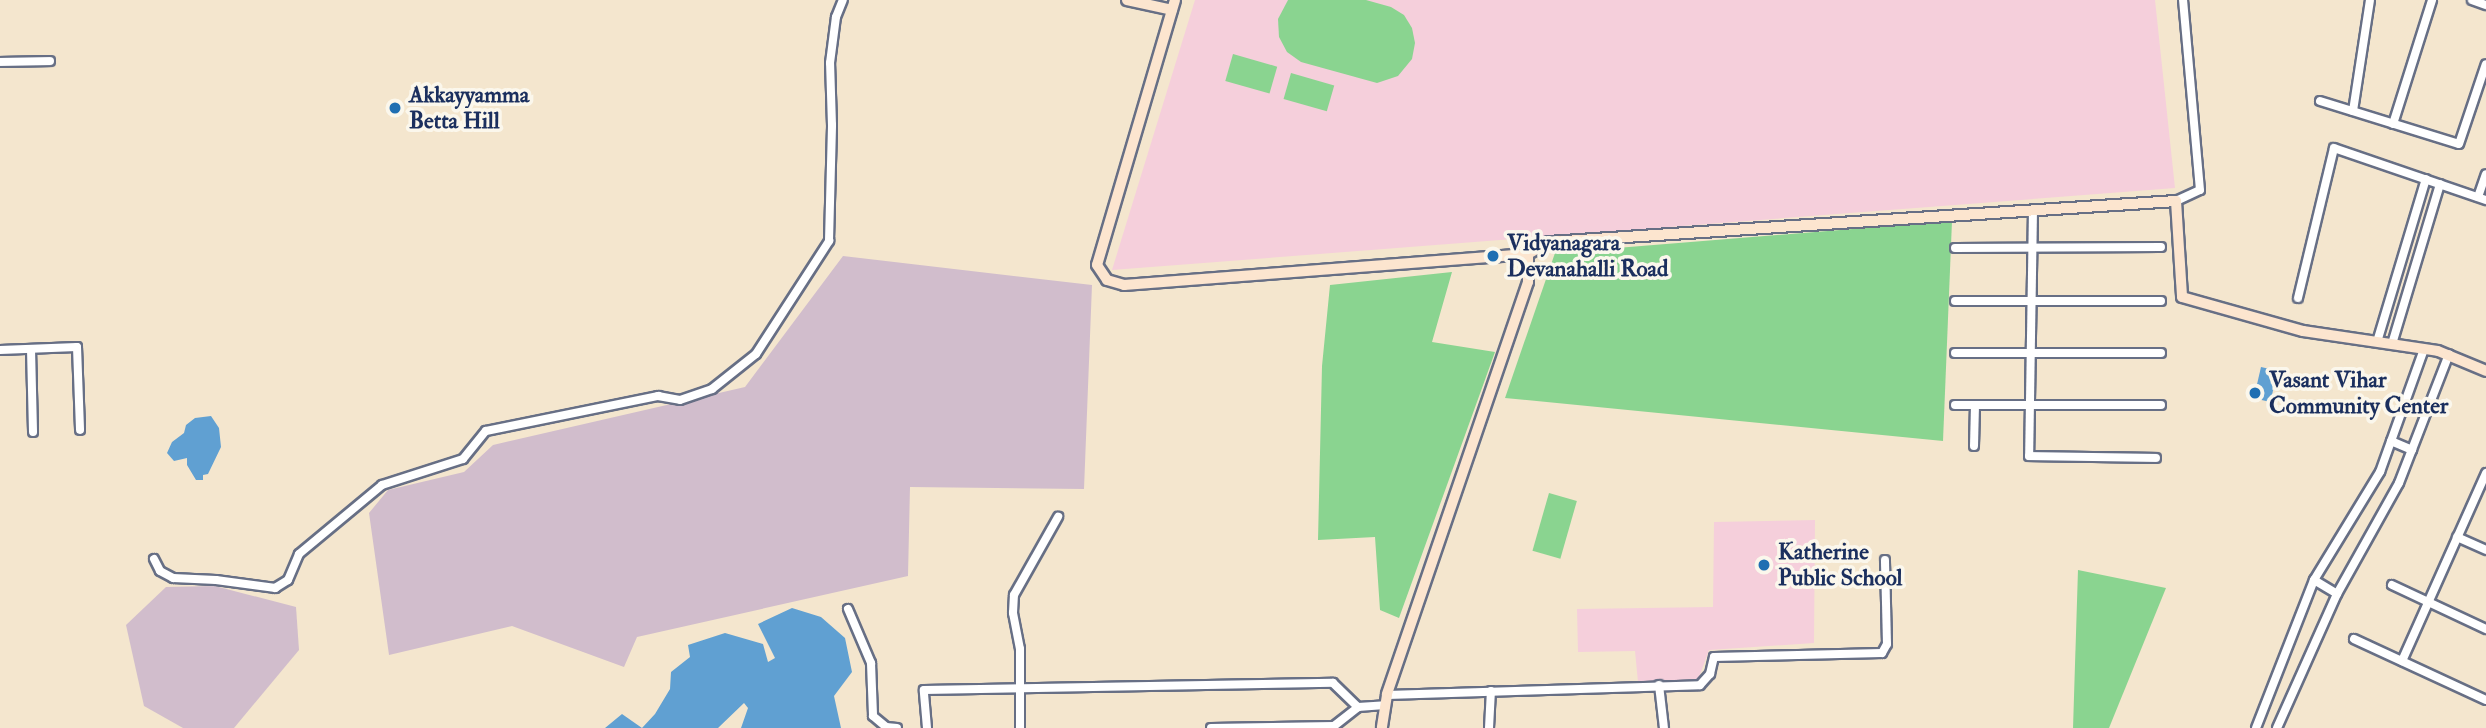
<!DOCTYPE html>
<html>
<head>
<meta charset="utf-8">
<style>
  body { margin:0 }
  #map { position:relative; width:2486px; height:728px; overflow:hidden; background:#f4e6ce; font-family:"IM FELL Double Pica",serif }
  div>[style] { position:absolute }
  [style*='--x'] { left:calc(var(--x)*1px); top:calc(var(--y)*1px); width:calc(var(--w)*1px); rotate:calc(var(--a)*1deg) }
  .built>* { inset:0; background:#f5cfdb }
  .industrial>* { inset:0; background:#d1bdcc }
  .green>* { inset:0; background:#8ad490; transform-origin:0 0 }
  .water>* { inset:0; background:#60a0d2; transform-origin:0 0 }
  .roads { filter:drop-shadow(2px 0 #676f85) drop-shadow(-2px 0 #676f85) drop-shadow(0 2px #676f85) drop-shadow(0 -2px #676f85) }
  .street>* { height:8px; margin:-4px; padding:0 4px; transform-origin:4px; border-radius:4px; background:#fff }
  .secondary>* { height:10px; margin:-5px; padding:0 5px; transform-origin:5px; border-radius:5px; background:#fce5cf }
  .dots>* { width:19px; height:19px; translate:-50% -50%; box-sizing:border-box; border:4px solid #fbf7ec; border-radius:50% }
  span { translate:-50% -50%; white-space:nowrap; text-align:center; line-height:1.15; -webkit-text-stroke:7px #fbf7ec; paint-order:stroke }
  .poi-label { font-size:23px; color:#1b2f5e; font-weight:700 }
  .left { translate:0 -50%; text-align:left }
</style>
</head>
<body>
<div id="map">
  <div class="built">
    <div style="clip-path:polygon(1195px 0,2155px 0,2175px 188px,1112px 270px)"></div>
    <div style="clip-path:polygon(1815px 520px,1814px 643px,1709px 650px,1698px 680px,1638px 682px,1635px 651px,1578px 652px,1577px 609px,1713px 607px,1714px 522px)"></div>
  </div>
  <div class="industrial">
    <div style="clip-path:polygon(843px 256px,1092px 285px,1084px 489px,910px 487px,908px 576px,637px 637px,624px 667px,512px 626px,389px 655px,369px 513px,388px 490px,464px 472px,493px 445px,745px 387px)"></div>
    <div style="clip-path:polygon(215px 586px,296px 607px,299px 650px,234px 728px,183px 728px,144px 706px,126px 625px,166px 587px)"></div>
  </div>
  <div class="green">
    <div style="clip-path:polygon(1288px 0,1366px 0,1391px 7px,1404px 15px,1412px 28px,1415px 43px,1412px 59px,1398px 76px,1377px 83px,1301px 62px,1287px 52px,1279px 37px,1278px 19px)"></div>
    <div style="left:1233px;top:54px;width:46px;height:28px;rotate:16deg"></div>
    <div style="left:1291px;top:73px;width:45px;height:27px;rotate:16deg"></div>
    <div style="clip-path:polygon(1952px 221px,1943px 441px,1505px 398px,1555px 253px)"></div>
    <div style="clip-path:polygon(1452px 272px,1432px 342px,1495px 352px,1399px 618px,1380px 610px,1375px 537px,1318px 540px,1322px 366px,1330px 285px)"></div>
    <div style="left:1549px;top:493px;width:29px;height:60px;rotate:16deg"></div>
    <div style="clip-path:polygon(2078px 570px,2166px 588px,2109px 728px,2073px 728px)"></div>
  </div>
  <div class="water">
    <div style="left:2261px;top:367px;width:17px;height:32px;rotate:13deg"></div>
    <div style="clip-path:polygon(211px 416px,219px 428px,221px 447px,208px 474px,203px 475px,203px 480px,196px 480px,187px 465px,187px 458px,174px 461px,167px 453px,172px 442px,184px 433px,186px 425px,195px 418px)"></div>
    <div style="clip-path:polygon(792px 608px,821px 617px,845px 638px,852px 672px,834px 696px,841px 728px,741px 728px,748px 708px,744px 703px,718px 728px,605px 728px,622px 714px,642px 728px,655px 714px,670px 689px,671px 672px,690px 657px,688px 645px,725px 633px,763px 644px,768px 662px,775px 658px,758px 624px)"></div>
  </div>
  <div class="roads">
    <div class="street">
      <div style="--x:2472;--y:0;--w:15;--a:20"></div>
      <div style="--x:0;--y:62;--w:50;--a:-1.1"></div>
      <div style="--x:2320;--y:101;--w:145;--a:17.2"></div>
      <div style="--x:2459;--y:144;--w:84;--a:-71.4"></div>
      <div style="--x:2353;--y:111;--w:112;--a:-81.3"></div>
      <div style="--x:2393;--y:124;--w:130;--a:-72.5"></div>
      <div style="--x:2478;--y:197;--w:24;--a:-71"></div>
      <div style="--x:2176;--y:201;--w:26;--a:-25"></div>
      <div style="--x:2200;--y:190;--w:191;--a:-95.1"></div>
      <div style="--x:2033;--y:210;--w:246;--a:90.9"></div>
      <div style="--x:2029;--y:456;--w:127;--a:0.9"></div>
      <div style="--x:1955;--y:248;--w:206;--a:-0.3"></div>
      <div style="--x:2298;--y:298;--w:154;--a:-76.5"></div>
      <div style="--x:2334;--y:148;--w:161;--a:18.9"></div>
      <div style="--x:1955;--y:301;--w:206;--a:0"></div>
      <div style="--x:2377;--y:342;--w:170;--a:-73.3"></div>
      <div style="--x:2392;--y:344;--w:167;--a:-73.3"></div>
      <div style="--x:31;--y:349;--w:83;--a:88.6"></div>
      <div style="--x:0;--y:350;--w:77;--a:-2.2"></div>
      <div style="--x:77;--y:347;--w:83;--a:87.9"></div>
      <div style="--x:1955;--y:353;--w:206;--a:0"></div>
      <div style="--x:1955;--y:405;--w:206;--a:0"></div>
      <div style="--x:2391;--y:441;--w:23;--a:23"></div>
      <div style="--x:1974;--y:446;--w:41;--a:-88.6"></div>
      <div style="--x:2457;--y:537;--w:32;--a:24"></div>
      <div style="--x:154;--y:559;--w:13;--a:63"></div>
      <div style="--x:160;--y:571;--w:15;--a:28"></div>
      <div style="--x:173;--y:578;--w:43;--a:2.7"></div>
      <div style="--x:216;--y:580;--w:60;--a:7.7"></div>
      <div style="--x:275;--y:588;--w:15;--a:-32"></div>
      <div style="--x:288;--y:580;--w:28;--a:-67"></div>
      <div style="--x:299;--y:554;--w:108;--a:-39.7"></div>
      <div style="--x:382;--y:485;--w:85;--a:-17.8"></div>
      <div style="--x:463;--y:459;--w:36;--a:-51"></div>
      <div style="--x:486;--y:431;--w:176;--a:-11.5"></div>
      <div style="--x:658;--y:396;--w:22;--a:10"></div>
      <div style="--x:680;--y:400;--w:34;--a:-19"></div>
      <div style="--x:712;--y:389;--w:56;--a:-38.5"></div>
      <div style="--x:756;--y:354;--w:135;--a:-57.1"></div>
      <div style="--x:829;--y:241;--w:116;--a:-88.5"></div>
      <div style="--x:832;--y:125;--w:62;--a:-91.8"></div>
      <div style="--x:830;--y:63;--w:46;--a:-82.6"></div>
      <div style="--x:836;--y:17;--w:18;--a:-68"></div>
      <div style="--x:2314;--y:580;--w:27;--a:31"></div>
      <div style="--x:2392;--y:585;--w:104;--a:25.1"></div>
      <div style="--x:848;--y:609;--w:59;--a:66.9"></div>
      <div style="--x:871;--y:663;--w:53;--a:87.8"></div>
      <div style="--x:873;--y:716;--w:17;--a:40"></div>
      <div style="--x:886;--y:727;--w:11;--a:5"></div>
      <div style="--x:2354;--y:639;--w:145;--a:24.8"></div>
      <div style="--x:2402;--y:661;--w:206;--a:-65.9"></div>
      <div style="--x:1659;--y:685;--w:43;--a:83.4"></div>
      <div style="--x:1387;--y:695;--w:313;--a:-1.8"></div>
      <div style="--x:1700;--y:685;--w:15;--a:-48"></div>
      <div style="--x:1710;--y:674;--w:17;--a:-77"></div>
      <div style="--x:1714;--y:657;--w:168;--a:-1.4"></div>
      <div style="--x:1882;--y:653;--w:10;--a:-61"></div>
      <div style="--x:1887;--y:644;--w:84;--a:-91.4"></div>
      <div style="--x:927;--y:728;--w:38;--a:-95"></div>
      <div style="--x:924;--y:690;--w:409;--a:-1"></div>
      <div style="--x:1333;--y:683;--w:35;--a:44"></div>
      <div style="--x:1020;--y:728;--w:79;--a:-90"></div>
      <div style="--x:1020;--y:649;--w:37;--a:-101"></div>
      <div style="--x:1013;--y:613;--w:18;--a:-87"></div>
      <div style="--x:1014;--y:595;--w:90;--a:-60.6"></div>
      <div style="--x:1211;--y:728;--w:123;--a:-0.9"></div>
      <div style="--x:1334;--y:726;--w:31;--a:-38"></div>
      <div style="--x:1358;--y:707;--w:27;--a:-4"></div>
      <div style="--x:1489;--y:728;--w:37;--a:-87"></div>
      <div style="--x:2256;--y:728;--w:159;--a:-68.6"></div>
      <div style="--x:2314;--y:580;--w:127;--a:-58.6"></div>
      <div style="--x:2380;--y:472;--w:131;--a:-70.3"></div>
      <div style="--x:2277;--y:728;--w:147;--a:-65.9"></div>
      <div style="--x:2337;--y:594;--w:127;--a:-60.8"></div>
      <div style="--x:2399;--y:483;--w:138;--a:-68.8"></div>
    </div>
    <div class="secondary">
      <div style="--x:1127;--y:0;--w:46;--a:12.5"></div>
      <div style="--x:1175;--y:0;--w:276;--a:106.4"></div>
      <div style="--x:1097;--y:265;--w:18;--a:56"></div>
      <div style="--x:1107;--y:280;--w:18;--a:16"></div>
      <div style="--x:1124;--y:285;--w:405;--a:-4.4"></div>
      <div style="--x:1528;--y:254;--w:28;--a:90"></div>
      <div style="--x:1528;--y:282;--w:436;--a:108.9"></div>
      <div style="--x:1387;--y:695;--w:33;--a:99"></div>
      <div style="--x:1528;--y:254;--w:24;--a:-30"></div>
      <div style="--x:1549;--y:242;--w:628;--a:-3.74"></div>
      <div style="--x:2176;--y:201;--w:96;--a:86.4"></div>
      <div style="--x:2182;--y:297;--w:126;--a:15.7"></div>
      <div style="--x:2303;--y:331;--w:136;--a:8.4"></div>
      <div style="--x:2438;--y:351;--w:52;--a:22.6"></div>
    </div>
  </div>
  <div class="dots">
    <div style="left:395px;top:108px;background:#1f6fb2"></div>
    <div style="left:1493px;top:256px;background:#1f6fb2"></div>
    <div style="left:2255px;top:393px;background:#1f6fb2"></div>
    <div style="left:1764px;top:565px;background:#1f6fb2"></div>
  </div>
  <div class="poi-label">
    <span class="left" style="left:409px;top:108px">Akkayyamma<br>Betta Hill</span>
    <span class="left" style="left:1507px;top:256px">Vidyanagara<br>Devanahalli Road</span>
    <span class="left" style="left:2269px;top:393px">Vasant Vihar<br>Community Center</span>
    <span class="left" style="left:1778px;top:565px">Katherine<br>Public School</span>
  </div>
</div>
</body>
</html>
